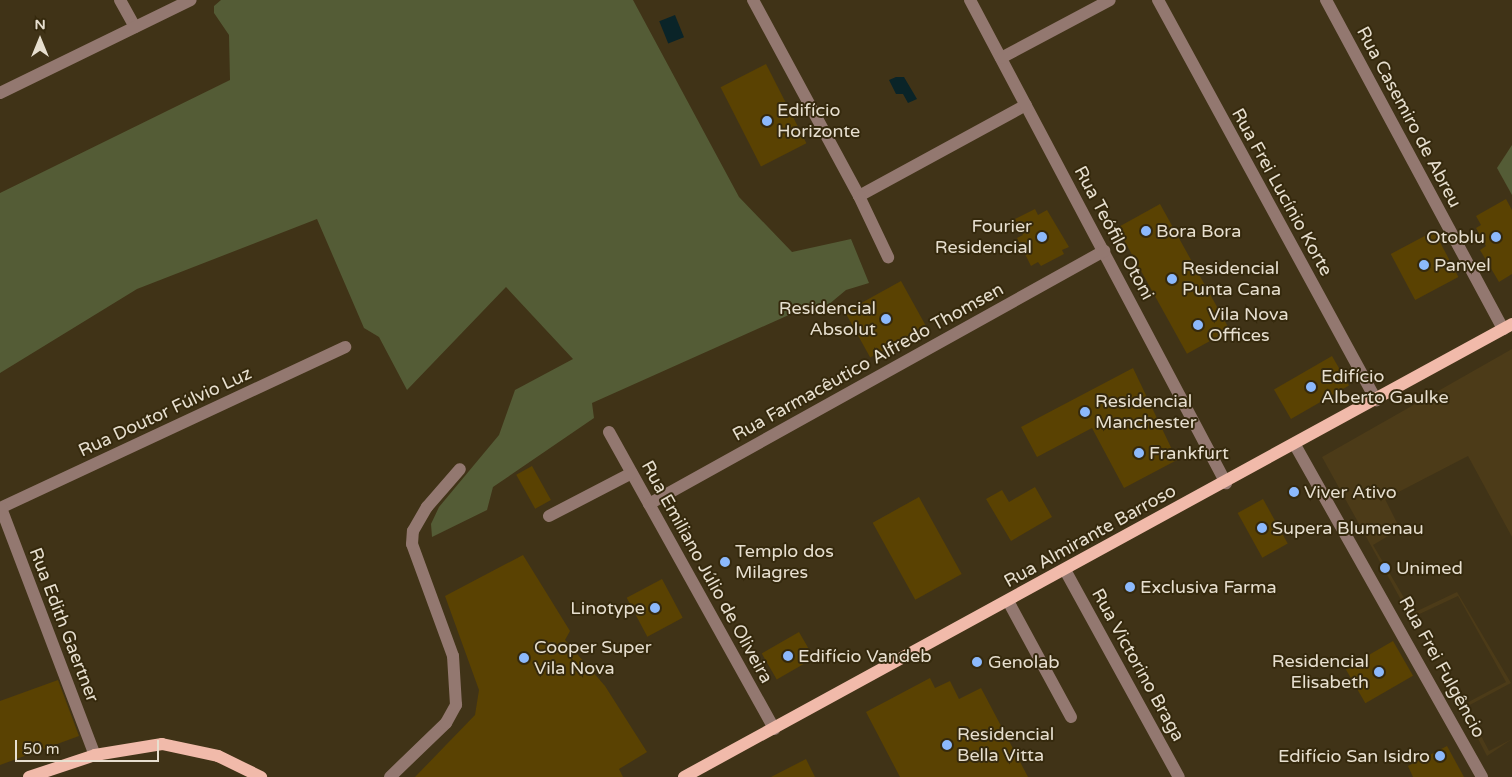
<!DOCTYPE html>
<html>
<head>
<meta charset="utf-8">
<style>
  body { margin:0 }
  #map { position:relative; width:1512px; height:777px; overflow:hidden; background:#403317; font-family:"Varela Round",sans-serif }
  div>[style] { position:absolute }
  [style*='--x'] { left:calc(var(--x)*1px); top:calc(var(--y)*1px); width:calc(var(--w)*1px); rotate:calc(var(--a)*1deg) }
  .built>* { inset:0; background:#4c3b18 }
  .green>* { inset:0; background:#545c36 }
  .water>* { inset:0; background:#0a2428; transform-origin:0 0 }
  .building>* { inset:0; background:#5a4202; transform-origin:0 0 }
  .minor>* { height:12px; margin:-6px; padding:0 6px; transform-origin:6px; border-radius:6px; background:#937870 }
  .major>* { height:12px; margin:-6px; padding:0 6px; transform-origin:6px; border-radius:6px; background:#f1baaa }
  .dots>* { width:14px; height:14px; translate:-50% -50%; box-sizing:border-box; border:2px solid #35290d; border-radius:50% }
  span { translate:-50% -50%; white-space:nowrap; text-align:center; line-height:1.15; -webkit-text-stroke:4px #35290d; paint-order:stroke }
  .poi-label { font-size:18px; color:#e7dfcf }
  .left { translate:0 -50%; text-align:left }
  .right { translate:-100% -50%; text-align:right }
  .street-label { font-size:18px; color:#e7dfcf }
  .north { position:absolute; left:15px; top:15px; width:50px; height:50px; -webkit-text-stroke:4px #35290d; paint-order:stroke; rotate:0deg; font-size:14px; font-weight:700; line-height:20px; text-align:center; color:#e7dfcf }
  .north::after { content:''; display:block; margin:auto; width:18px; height:22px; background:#e7dfcf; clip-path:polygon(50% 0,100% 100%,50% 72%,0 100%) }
  .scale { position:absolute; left:15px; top:740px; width:144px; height:22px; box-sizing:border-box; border:2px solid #e7dfcf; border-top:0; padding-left:6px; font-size:15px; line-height:18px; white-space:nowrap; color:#e7dfcf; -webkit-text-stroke:4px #35290d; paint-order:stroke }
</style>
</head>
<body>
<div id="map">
  <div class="built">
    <div style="clip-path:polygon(1512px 349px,1512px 537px,1468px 456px,1385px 499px,1400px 529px,1373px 545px,1413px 613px,1457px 592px,1511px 683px,1466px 707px,1489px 751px,1512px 739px,1487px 756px,1461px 706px,1506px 682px,1458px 596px,1411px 618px,1322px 457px)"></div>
  </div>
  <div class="green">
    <div style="clip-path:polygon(221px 0,633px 0,739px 197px,792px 252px,851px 239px,869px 283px,846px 290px,822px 310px,791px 314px,592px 403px,594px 418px,493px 487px,487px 510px,432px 537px,431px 524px,439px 507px,499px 435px,515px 390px,573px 359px,506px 287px,407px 390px,379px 337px,364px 328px,317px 219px,137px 289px,0 373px,0 193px,230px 80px,229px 35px,214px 13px,214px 6px)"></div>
    <div style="clip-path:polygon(1512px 145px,1512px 195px,1497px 168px)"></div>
  </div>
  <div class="water">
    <div style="left:675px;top:15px;width:24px;height:17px;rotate:68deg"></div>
    <div style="clip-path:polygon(896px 77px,904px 77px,917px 99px,908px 103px,903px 94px,896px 94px,889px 80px)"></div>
  </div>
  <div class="building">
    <div style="left:766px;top:64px;width:89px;height:51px;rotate:63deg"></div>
    <div style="clip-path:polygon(1506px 199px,1512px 210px,1512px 274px,1499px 282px,1480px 250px,1486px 246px,1476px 228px,1481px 225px,1476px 216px)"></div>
    <div style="left:1160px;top:204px;width:144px;height:49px;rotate:61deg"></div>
    <div style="clip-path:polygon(1035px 209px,1038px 215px,1047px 210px,1069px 247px,1062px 250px,1064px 254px,1041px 266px,1038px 262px,1031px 266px,1017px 238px,1023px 235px,1015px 219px)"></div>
    <div style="left:1434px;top:231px;width:52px;height:49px;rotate:62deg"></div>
    <div style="left:901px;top:281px;width:52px;height:64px;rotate:61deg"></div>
    <div style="left:1332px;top:356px;width:34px;height:67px;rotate:60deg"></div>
    <div style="clip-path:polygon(1133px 368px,1177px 460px,1124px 488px,1092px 428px,1037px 457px,1021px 427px)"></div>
    <div style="left:532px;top:466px;width:39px;height:18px;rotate:61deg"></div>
    <div style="clip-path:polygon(1035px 487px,1052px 517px,1011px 541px,986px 499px,1002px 490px,1009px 502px)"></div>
    <div style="left:919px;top:497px;width:88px;height:53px;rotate:61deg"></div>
    <div style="left:1263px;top:499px;width:51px;height:29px;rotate:61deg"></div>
    <div style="clip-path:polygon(523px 555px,570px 631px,565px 640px,605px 686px,647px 752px,619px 769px,623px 777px,415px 777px,475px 715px,479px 690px,445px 596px)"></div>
    <div style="left:662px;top:579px;width:44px;height:40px;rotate:62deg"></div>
    <div style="left:799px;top:632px;width:30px;height:43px;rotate:60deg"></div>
    <div style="left:1393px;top:641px;width:40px;height:55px;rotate:60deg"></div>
    <div style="clip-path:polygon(930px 678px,935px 688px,950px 681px,959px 699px,981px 688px,1028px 777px,900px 777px,866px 712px)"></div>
    <div style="clip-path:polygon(58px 680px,79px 736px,0 765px,0 701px)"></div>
    <div style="clip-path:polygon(1447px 746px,1464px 777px,1413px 777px,1408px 766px)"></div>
    <div style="clip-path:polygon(806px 759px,815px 777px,771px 777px)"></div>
  </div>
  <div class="minor">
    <div style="--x:120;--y:0;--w:31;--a:61"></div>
    <div style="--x:753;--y:0;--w:223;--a:61.6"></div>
    <div style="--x:859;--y:196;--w:190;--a:-28.6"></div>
    <div style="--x:970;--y:0;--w:547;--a:62.08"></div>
    <div style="--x:1158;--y:0;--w:456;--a:61.4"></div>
    <div style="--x:1326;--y:0;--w:374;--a:61.7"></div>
    <div style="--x:1001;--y:58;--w:123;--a:-28"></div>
    <div style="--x:0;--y:93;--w:212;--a:-26"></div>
    <div style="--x:859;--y:196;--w:68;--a:64.6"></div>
    <div style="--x:609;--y:432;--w:340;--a:60.9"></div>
    <div style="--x:1295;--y:445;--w:381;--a:60.6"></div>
    <div style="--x:649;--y:504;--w:521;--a:-29.08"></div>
    <div style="--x:0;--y:508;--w:381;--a:-25"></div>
    <div style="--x:1;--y:508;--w:264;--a:69.2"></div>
    <div style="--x:549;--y:516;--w:93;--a:-27.4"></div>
    <div style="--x:1065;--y:570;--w:236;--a:61.2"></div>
    <div style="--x:1008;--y:601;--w:132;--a:61.5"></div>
    <div style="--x:390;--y:777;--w:78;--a:-44"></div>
    <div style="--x:446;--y:723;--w:21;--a:-61"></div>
    <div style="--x:456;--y:705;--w:49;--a:-93.5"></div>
    <div style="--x:453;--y:656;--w:119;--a:-110.1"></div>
    <div style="--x:412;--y:544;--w:13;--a:-86"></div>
    <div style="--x:413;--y:531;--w:28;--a:-60"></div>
    <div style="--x:427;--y:507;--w:50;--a:-49"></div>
  </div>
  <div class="major">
    <div style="--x:29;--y:777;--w:70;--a:-18.4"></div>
    <div style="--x:95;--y:755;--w:68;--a:-9.3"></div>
    <div style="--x:162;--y:744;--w:57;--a:12.1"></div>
    <div style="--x:218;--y:756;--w:48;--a:26"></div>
    <div style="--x:684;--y:777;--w:944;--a:-28.68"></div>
  </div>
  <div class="dots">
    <div style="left:767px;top:121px;background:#8cb9fc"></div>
    <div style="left:1146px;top:231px;background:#8cb9fc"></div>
    <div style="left:1042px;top:237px;background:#8cb9fc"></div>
    <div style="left:1496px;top:237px;background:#8cb9fc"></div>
    <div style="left:1424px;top:265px;background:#8cb9fc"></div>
    <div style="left:1172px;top:279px;background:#8cb9fc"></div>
    <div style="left:886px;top:319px;background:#8cb9fc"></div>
    <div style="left:1198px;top:325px;background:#8cb9fc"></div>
    <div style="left:1311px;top:387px;background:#8cb9fc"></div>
    <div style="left:1085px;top:412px;background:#8cb9fc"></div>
    <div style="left:1139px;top:453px;background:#8cb9fc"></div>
    <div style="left:1294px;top:492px;background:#8cb9fc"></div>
    <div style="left:1262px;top:528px;background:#8cb9fc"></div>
    <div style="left:725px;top:562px;background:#8cb9fc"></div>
    <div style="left:1385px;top:568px;background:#8cb9fc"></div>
    <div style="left:1130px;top:587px;background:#8cb9fc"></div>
    <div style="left:655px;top:608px;background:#8cb9fc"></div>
    <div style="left:788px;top:656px;background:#8cb9fc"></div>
    <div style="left:524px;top:658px;background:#8cb9fc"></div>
    <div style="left:977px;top:662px;background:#8cb9fc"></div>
    <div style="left:1379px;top:672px;background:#8cb9fc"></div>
    <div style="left:947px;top:745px;background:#8cb9fc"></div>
    <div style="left:1440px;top:756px;background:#8cb9fc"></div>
  </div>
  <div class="poi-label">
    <span class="left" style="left:777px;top:121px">Edifício<br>Horizonte</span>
    <span class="right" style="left:1032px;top:237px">Fourier<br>Residencial</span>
    <span class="left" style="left:1156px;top:231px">Bora Bora</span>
    <span class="right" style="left:1485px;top:237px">Otoblu</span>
    <span class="left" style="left:1434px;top:265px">Panvel</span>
    <span class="left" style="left:1182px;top:279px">Residencial<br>Punta Cana</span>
    <span class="right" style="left:876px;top:319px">Residencial<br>Absolut</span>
    <span class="left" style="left:1208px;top:325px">Vila Nova<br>Offices</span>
    <span class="left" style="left:1321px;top:387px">Edifício<br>Alberto Gaulke</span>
    <span class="left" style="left:1095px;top:412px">Residencial<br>Manchester</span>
    <span class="left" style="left:1149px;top:453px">Frankfurt</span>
    <span class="left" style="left:1304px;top:492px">Viver Ativo</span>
    <span class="left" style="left:1272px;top:528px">Supera Blumenau</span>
    <span class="left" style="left:735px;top:562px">Templo dos<br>Milagres</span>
    <span class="left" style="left:1396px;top:568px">Unimed</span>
    <span class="left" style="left:1140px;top:587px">Exclusiva Farma</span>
    <span class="right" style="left:645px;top:608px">Linotype</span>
    <span class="left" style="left:534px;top:658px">Cooper Super<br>Vila Nova</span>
    <span class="left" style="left:798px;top:656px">Edifício Vandeb</span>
    <span class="left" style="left:988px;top:662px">Genolab</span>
    <span class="right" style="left:1369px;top:672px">Residencial<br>Elisabeth</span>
    <span class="left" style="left:957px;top:745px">Residencial<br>Bella Vitta</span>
    <span class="right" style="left:1430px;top:756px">Edifício San Isidro</span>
  </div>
  <div class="street-label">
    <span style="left:1409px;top:117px;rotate:62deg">Rua Casemiro de Abreu</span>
    <span style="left:1282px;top:192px;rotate:61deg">Rua Frei Lucínio Korte</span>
    <span style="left:1114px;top:233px;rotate:62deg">Rua Teófilo Otoni</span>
    <span style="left:868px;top:362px;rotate:-29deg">Rua Farmacêutico Alfredo Thomsen</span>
    <span style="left:165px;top:412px;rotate:-25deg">Rua Doutor Fúlvio Luz</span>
    <span style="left:1090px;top:536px;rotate:-29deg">Rua Almirante Barroso</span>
    <span style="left:707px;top:572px;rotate:61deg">Rua Emiliano Júlio de Oliveira</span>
    <span style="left:64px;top:625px;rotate:69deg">Rua Edith Gaertner</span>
    <span style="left:1138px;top:665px;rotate:61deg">Rua Victorino Braga</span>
    <span style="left:1442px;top:667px;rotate:61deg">Rua Frei Fulgêncio</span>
  </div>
  <div class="north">N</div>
  <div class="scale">50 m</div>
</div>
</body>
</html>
